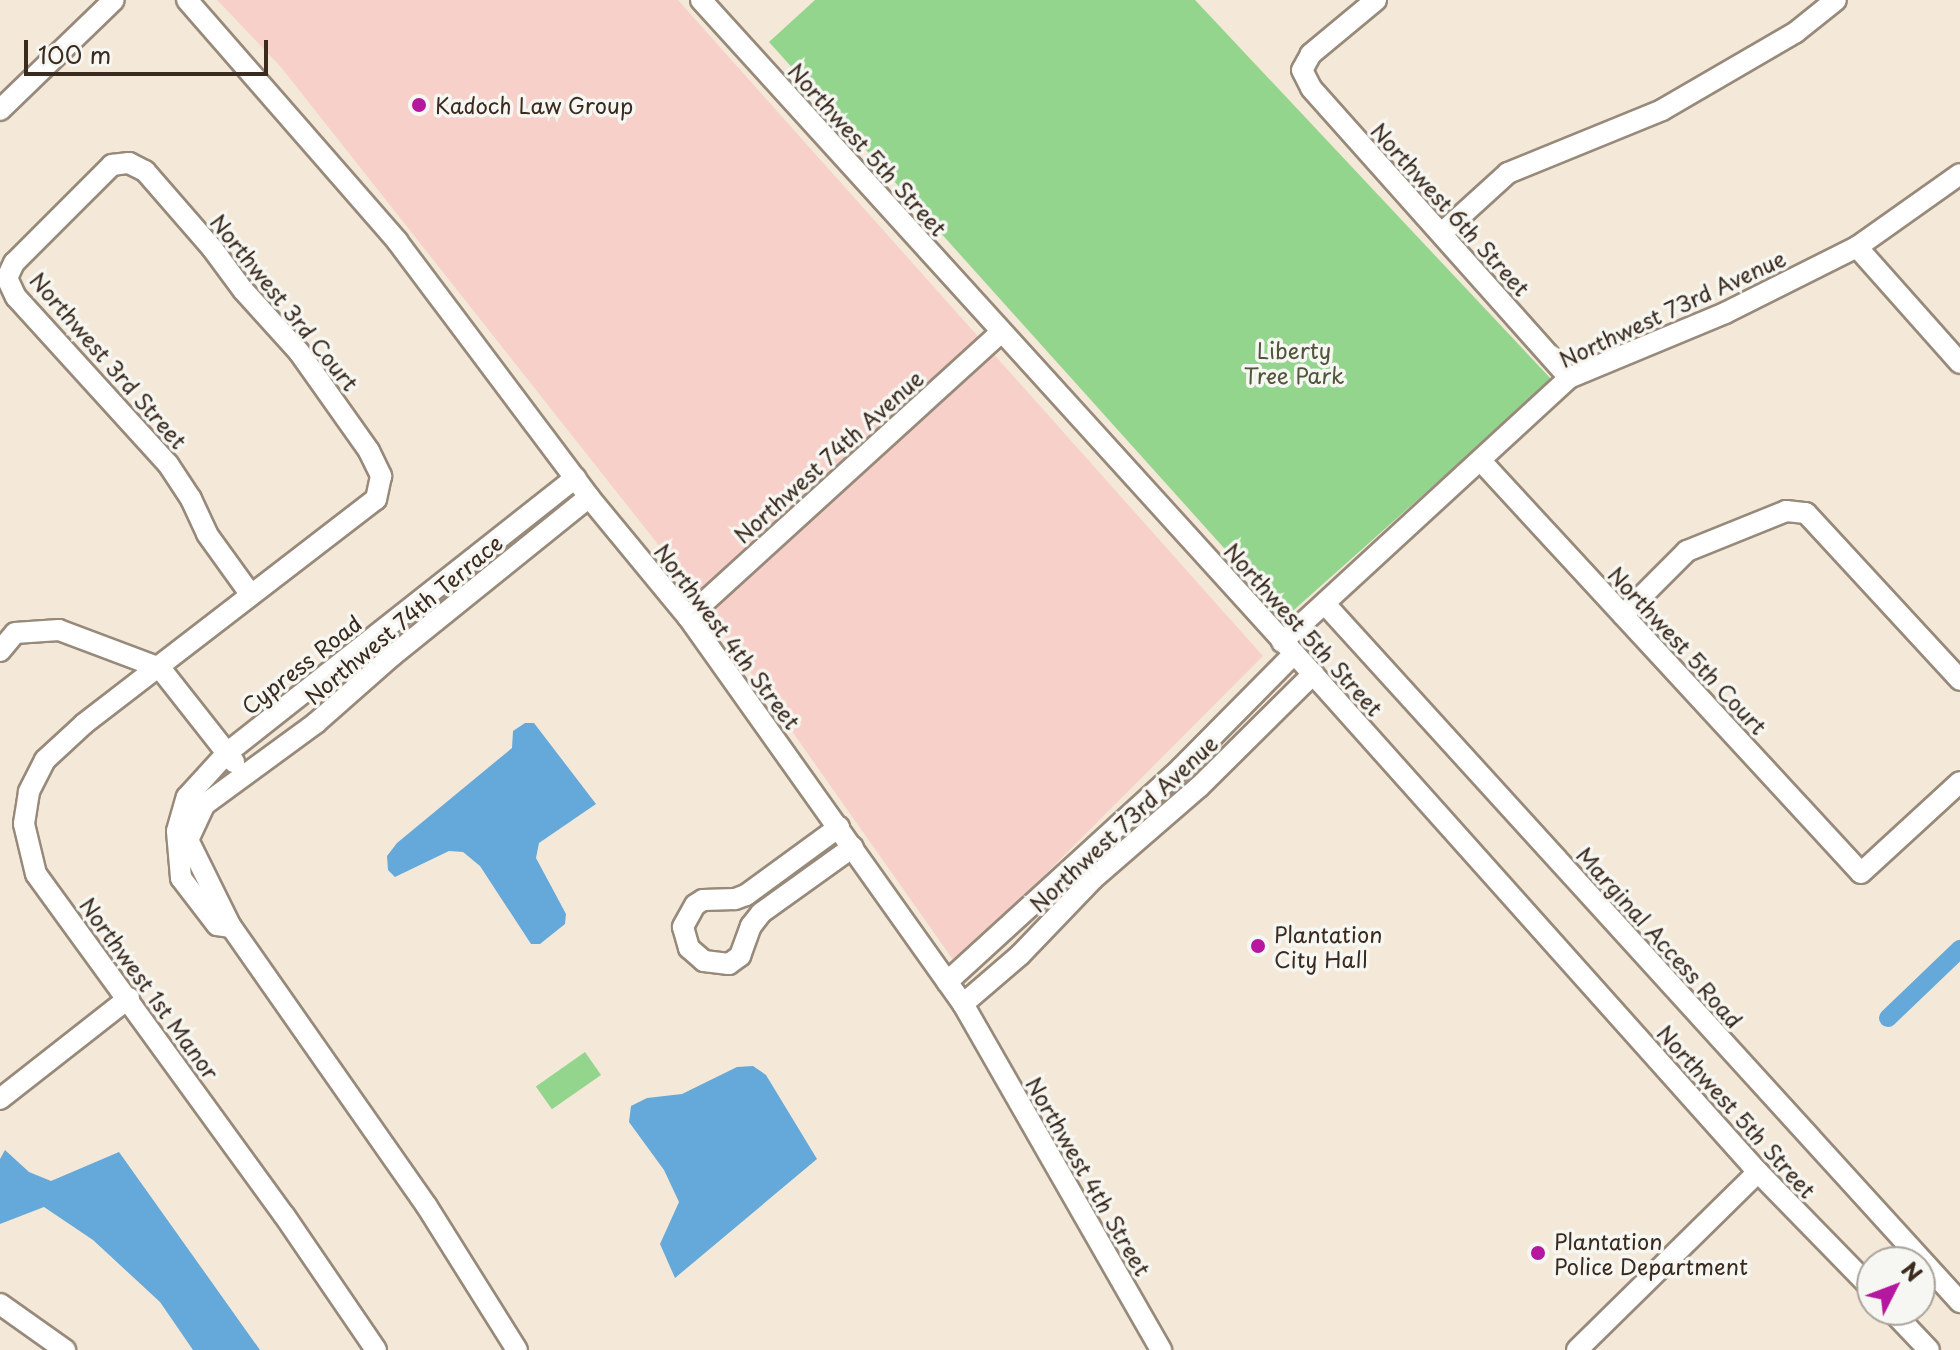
<!DOCTYPE html>
<html>
<head>
<meta charset="utf-8">
<style>
  body { margin:0 }
  #map { position:relative; width:1960px; height:1350px; overflow:hidden; background:#f4e9d8; font-family:"Playpen Sans",sans-serif }
  div>[style] { position:absolute }
  [style*='--x'] { left:calc(var(--x)*1px); top:calc(var(--y)*1px); width:calc(var(--w)*1px); rotate:calc(var(--a)*1deg) }
  .built>* { inset:0; background:#f7d1c9 }
  .green>* { inset:0; background:#93d58d; transform-origin:0 0 }
  .water>* { inset:0; background:#64a9da }
  .canal>* { height:18px; margin:-9px; padding:0 9px; transform-origin:9px; border-radius:9px; background:#64a9da }
  .roads { filter:drop-shadow(2px 0 #988a7b) drop-shadow(-2px 0 #988a7b) drop-shadow(0 2px #988a7b) drop-shadow(0 -2px #988a7b) }
  .minor>* { height:20px; margin:-10px; padding:0 10px; transform-origin:10px; border-radius:10px; background:#fff }
  .dots>* { width:22px; height:22px; translate:-50% -50%; box-sizing:border-box; border:4px solid #f6f6f2; border-radius:50% }
  span { translate:-50% -50%; white-space:nowrap; text-align:center; line-height:1.15; -webkit-text-stroke:7px #f6f6f2; paint-order:stroke }
  .poi-label { font-size:22px; color:#3b2a1e }
  .left { translate:0 -50%; text-align:left }
  .street-label { font-size:22px; color:#3b2a1e }
  .park-label { font-size:22px; color:#51553a }
  .north { position:absolute; left:1856px; top:1246px; width:80px; height:80px; box-sizing:border-box; background:#f6f6f2; border:2px solid #aba49d; border-radius:50%; rotate:48deg; font-size:22px; font-weight:700; line-height:32px; text-align:center; color:#3b2a1e }
  .north::after { content:''; display:block; margin:auto; width:28px; height:36px; background:#b5179e; clip-path:polygon(50% 0,100% 100%,50% 72%,0 100%) }
  .scale { position:absolute; left:24px; top:40px; width:244px; height:36px; box-sizing:border-box; border:4px solid #3b2a1e; border-top:0; padding-left:10px; font-size:24px; line-height:28px; white-space:nowrap; color:#3b2a1e; -webkit-text-stroke:6px #f6f6f2; paint-order:stroke }
</style>
</head>
<body>
<div id="map">
  <div class="built">
    <div style="clip-path:polygon(217px 0,678px 0,1263px 656px,956px 964px,679px 571px,280px 66px)"></div>
  </div>
  <div class="green">
    <div style="clip-path:polygon(815px 0,1195px 0,1552px 380px,1286px 617px,769px 42px)"></div>
    <div style="left:585px;top:1052px;width:28px;height:60px;rotate:55deg"></div>
  </div>
  <div class="water">
    <div style="clip-path:polygon(525px 723px,534px 723px,596px 804px,539px 843px,536px 858px,566px 914px,565px 924px,540px 944px,531px 944px,480px 866px,463px 852px,449px 851px,395px 877px,388px 870px,387px 856px,397px 843px,512px 748px,513px 731px)"></div>
    <div style="clip-path:polygon(753px 1066px,766px 1075px,817px 1159px,675px 1278px,660px 1244px,679px 1202px,664px 1170px,629px 1122px,631px 1106px,647px 1098px,682px 1094px,737px 1067px)"></div>
    <div style="clip-path:polygon(5px 1150px,29px 1172px,51px 1181px,119px 1152px,260px 1350px,193px 1350px,160px 1302px,93px 1240px,44px 1207px,0 1224px,0 1159px)"></div>
  </div>
  <div class="canal">
    <div style="--x:1888;--y:1018;--w:100;--a:-43.8"></div>
  </div>
  <div class="roads">
    <div class="minor">
      <div style="--x:187;--y:0;--w:320;--a:48.9"></div>
      <div style="--x:397;--y:241;--w:320;--a:53.1"></div>
      <div style="--x:589;--y:497;--w:156;--a:50.5"></div>
      <div style="--x:688;--y:617;--w:475;--a:54.6"></div>
      <div style="--x:963;--y:1004;--w:399;--a:60.2"></div>
      <div style="--x:701;--y:0;--w:910;--a:47.76"></div>
      <div style="--x:1313;--y:674;--w:668;--a:48.22"></div>
      <div style="--x:1758;--y:1172;--w:163;--a:45.7"></div>
      <div style="--x:1376;--y:0;--w:85;--a:140.3"></div>
      <div style="--x:1311;--y:54;--w:18;--a:119"></div>
      <div style="--x:1302;--y:70;--w:20;--a:63"></div>
      <div style="--x:1311;--y:88;--w:388;--a:48.3"></div>
      <div style="--x:0;--y:110;--w:158;--a:-44"></div>
      <div style="--x:1442;--y:233;--w:89;--a:-42.3"></div>
      <div style="--x:1508;--y:173;--w:166;--a:-22.2"></div>
      <div style="--x:1662;--y:110;--w:155;--a:-30.2"></div>
      <div style="--x:1796;--y:32;--w:51;--a:-38.7"></div>
      <div style="--x:1857;--y:247;--w:155;--a:48.4"></div>
      <div style="--x:7;--y:278;--w:17;--a:-65"></div>
      <div style="--x:14;--y:263;--w:139;--a:-45"></div>
      <div style="--x:112;--y:165;--w:17;--a:-7"></div>
      <div style="--x:129;--y:163;--w:18;--a:27"></div>
      <div style="--x:145;--y:171;--w:102;--a:49"></div>
      <div style="--x:212;--y:248;--w:52;--a:53.6"></div>
      <div style="--x:243;--y:290;--w:84;--a:47.9"></div>
      <div style="--x:299;--y:352;--w:121;--a:54.7"></div>
      <div style="--x:369;--y:451;--w:28;--a:64"></div>
      <div style="--x:381;--y:476;--w:24;--a:102"></div>
      <div style="--x:376;--y:499;--w:369;--a:142.4"></div>
      <div style="--x:84;--y:724;--w:53;--a:137.3"></div>
      <div style="--x:45;--y:760;--w:36;--a:117"></div>
      <div style="--x:29;--y:792;--w:32;--a:99"></div>
      <div style="--x:24;--y:824;--w:51;--a:76.5"></div>
      <div style="--x:36;--y:874;--w:422;--a:54"></div>
      <div style="--x:284;--y:1215;--w:163;--a:55.7"></div>
      <div style="--x:7;--y:278;--w:21;--a:65"></div>
      <div style="--x:16;--y:297;--w:226;--a:47.7"></div>
      <div style="--x:168;--y:464;--w:42;--a:56.7"></div>
      <div style="--x:191;--y:499;--w:38;--a:65"></div>
      <div style="--x:207;--y:534;--w:75;--a:54.2"></div>
      <div style="--x:1481;--y:461;--w:560;--a:47.31"></div>
      <div style="--x:1861;--y:873;--w:134;--a:-42.6"></div>
      <div style="--x:1325;--y:604;--w:944;--a:47.71"></div>
      <div style="--x:1623;--y:615;--w:91;--a:-45"></div>
      <div style="--x:1687;--y:551;--w:107;--a:-22"></div>
      <div style="--x:1786;--y:511;--w:20;--a:6"></div>
      <div style="--x:1806;--y:513;--w:227;--a:47.3"></div>
      <div style="--x:688;--y:617;--w:423;--a:-42.3"></div>
      <div style="--x:1282;--y:642;--w:390;--a:-42.6"></div>
      <div style="--x:1569;--y:378;--w:169;--a:-22.6"></div>
      <div style="--x:1725;--y:313;--w:148;--a:-26.6"></div>
      <div style="--x:1857;--y:247;--w:126;--a:-35.3"></div>
      <div style="--x:0;--y:651;--w:23;--a:-50"></div>
      <div style="--x:15;--y:633;--w:44;--a:-3.9"></div>
      <div style="--x:59;--y:630;--w:108;--a:20.6"></div>
      <div style="--x:160;--y:668;--w:120;--a:51.8"></div>
      <div style="--x:839;--y:827;--w:115;--a:143.8"></div>
      <div style="--x:746;--y:895;--w:12;--a:160"></div>
      <div style="--x:735;--y:899;--w:32;--a:178"></div>
      <div style="--x:703;--y:900;--w:9;--a:148"></div>
      <div style="--x:695;--y:905;--w:25;--a:119"></div>
      <div style="--x:683;--y:927;--w:22;--a:74"></div>
      <div style="--x:689;--y:948;--w:20;--a:41"></div>
      <div style="--x:704;--y:961;--w:25;--a:7"></div>
      <div style="--x:729;--y:964;--w:14;--a:-36"></div>
      <div style="--x:740;--y:956;--w:32;--a:-70"></div>
      <div style="--x:751;--y:926;--w:16;--a:-52"></div>
      <div style="--x:761;--y:913;--w:113;--a:-35.7"></div>
      <div style="--x:231;--y:927;--w:14;--a:-172"></div>
      <div style="--x:217;--y:925;--w:59;--a:-127.5"></div>
      <div style="--x:181;--y:878;--w:47;--a:-94.9"></div>
      <div style="--x:177;--y:831;--w:35;--a:-74"></div>
      <div style="--x:187;--y:797;--w:59;--a:-47.7"></div>
      <div style="--x:227;--y:753;--w:444;--a:-38.3"></div>
      <div style="--x:947;--y:982;--w:317;--a:-42.4"></div>
      <div style="--x:1181;--y:768;--w:161;--a:-45.3"></div>
      <div style="--x:963;--y:1004;--w:75;--a:-40.7"></div>
      <div style="--x:1020;--y:955;--w:105;--a:-46.2"></div>
      <div style="--x:1093;--y:879;--w:140;--a:-41"></div>
      <div style="--x:1199;--y:787;--w:161;--a:-44.7"></div>
      <div style="--x:0;--y:1099;--w:164;--a:-38.1"></div>
      <div style="--x:0;--y:1304;--w:80;--a:35.3"></div>
      <div style="--x:1891;--y:1310;--w:55;--a:46.5"></div>
      <div style="--x:517;--y:1350;--w:171;--a:-122.1"></div>
      <div style="--x:426;--y:1205;--w:340;--a:-125"></div>
      <div style="--x:231;--y:927;--w:97;--a:-116.3"></div>
      <div style="--x:188;--y:840;--w:38;--a:-65"></div>
      <div style="--x:204;--y:805;--w:139;--a:-36.2"></div>
      <div style="--x:316;--y:723;--w:101;--a:-41.4"></div>
      <div style="--x:392;--y:656;--w:253;--a:-38.9"></div>
      <div style="--x:1577;--y:1350;--w:254;--a:-44.5"></div>
    </div>
  </div>
  <div class="dots">
    <div style="left:419px;top:105px;background:#b5179e"></div>
    <div style="left:1258px;top:946px;background:#b5179e"></div>
    <div style="left:1538px;top:1253px;background:#b5179e"></div>
  </div>
  <div class="poi-label">
    <span class="left" style="left:435px;top:105px">Kadoch Law Group</span>
    <span class="left" style="left:1274px;top:946px">Plantation<br>City Hall</span>
    <span class="left" style="left:1554px;top:1253px">Plantation<br>Police Department</span>
  </div>
  <div class="street-label">
    <span style="left:868px;top:149px;rotate:48deg">Northwest 5th Street</span>
    <span style="left:1451px;top:209px;rotate:48deg">Northwest 6th Street</span>
    <span style="left:285px;top:302px;rotate:51deg">Northwest 3rd Court</span>
    <span style="left:1672px;top:308px;rotate:-25deg">Northwest 73rd Avenue</span>
    <span style="left:109px;top:360px;rotate:49deg">Northwest 3rd Street</span>
    <span style="left:828px;top:456px;rotate:-42deg">Northwest 74th Avenue</span>
    <span style="left:403px;top:619px;rotate:-40deg">Northwest 74th Terrace</span>
    <span style="left:1304px;top:629px;rotate:48deg">Northwest 5th Street</span>
    <span style="left:728px;top:636px;rotate:53deg">Northwest 4th Street</span>
    <span style="left:1688px;top:650px;rotate:47deg">Northwest 5th Court</span>
    <span style="left:301px;top:664px;rotate:-38deg">Cypress Road</span>
    <span style="left:1123px;top:823px;rotate:-43deg">Northwest 73rd Avenue</span>
    <span style="left:1660px;top:937px;rotate:48deg">Marginal Access Road</span>
    <span style="left:150px;top:988px;rotate:54deg">Northwest 1st Manor</span>
    <span style="left:1737px;top:1111px;rotate:48deg">Northwest 5th Street</span>
    <span style="left:1089px;top:1176px;rotate:60deg">Northwest 4th Street</span>
  </div>
  <div class="park-label">
    <span style="left:1294px;top:362px">Liberty<br>Tree Park</span>
  </div>
  <div class="north">N</div>
  <div class="scale">100 m</div>
</div>
</body>
</html>
